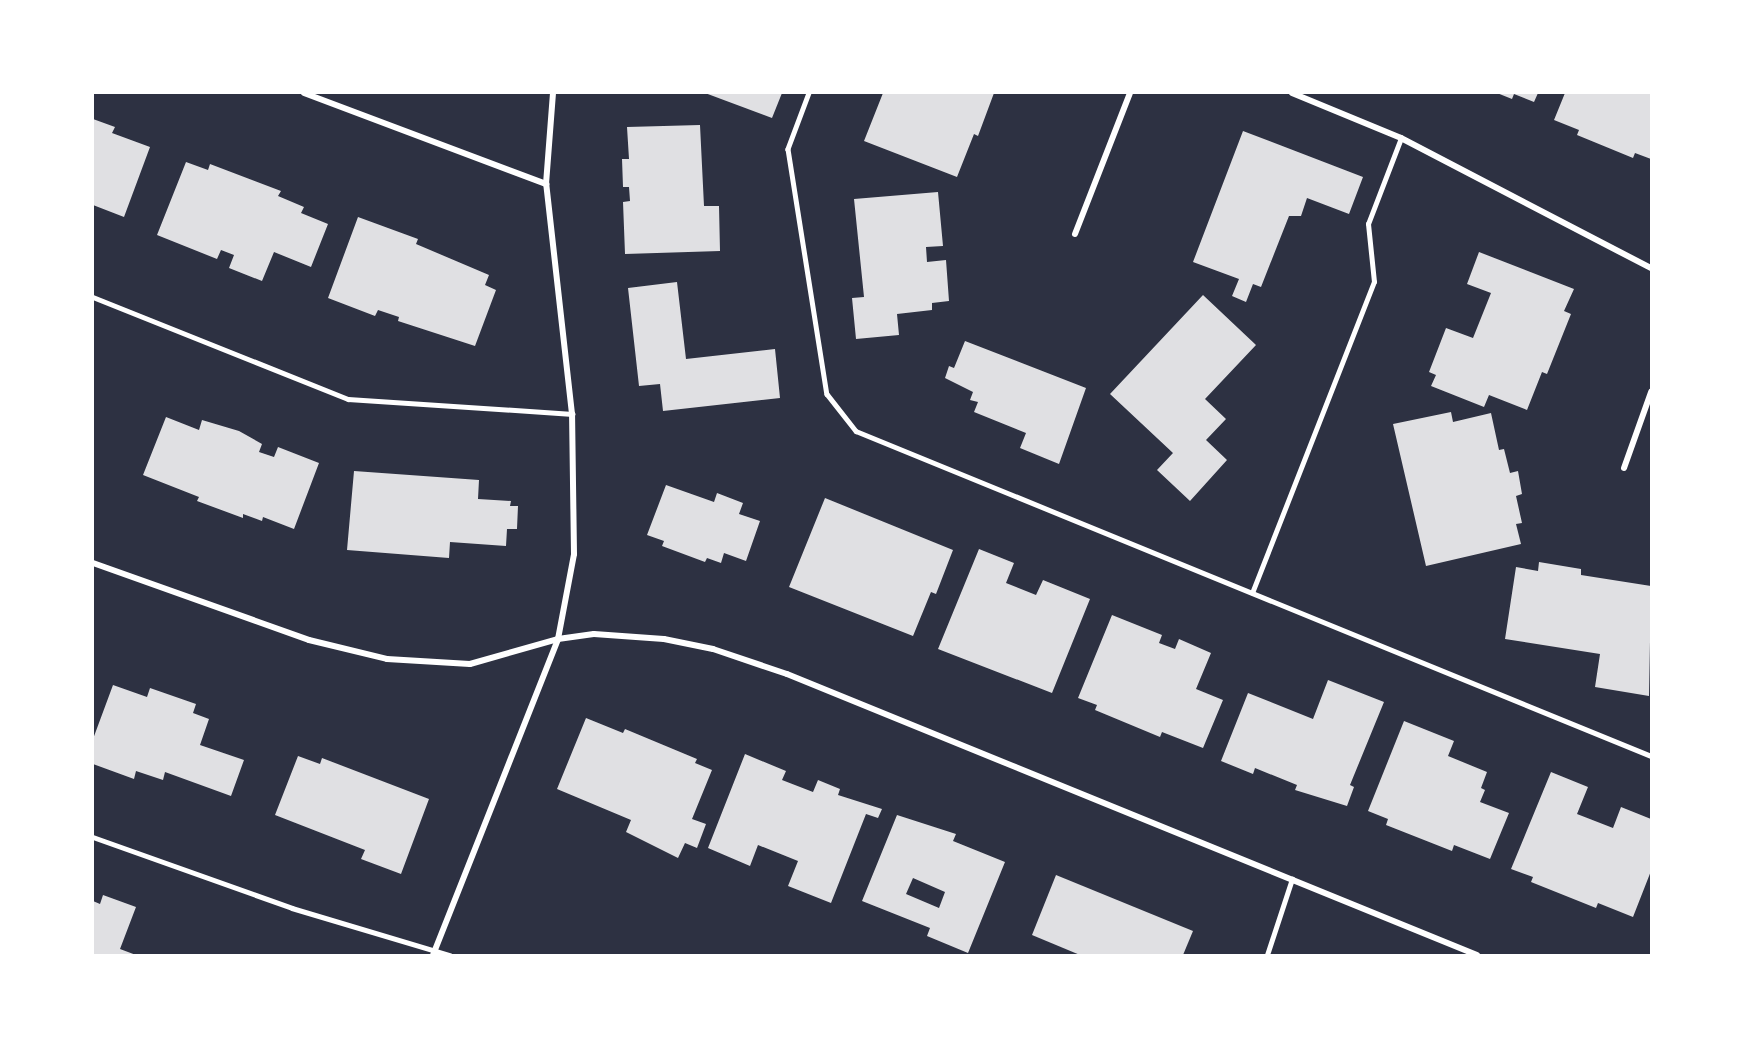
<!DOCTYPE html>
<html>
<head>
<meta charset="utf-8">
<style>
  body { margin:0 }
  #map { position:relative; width:1744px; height:1048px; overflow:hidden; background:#2d3142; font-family:"DM Sans",sans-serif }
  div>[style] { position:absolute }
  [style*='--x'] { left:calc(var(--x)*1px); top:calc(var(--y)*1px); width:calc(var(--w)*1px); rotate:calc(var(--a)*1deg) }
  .building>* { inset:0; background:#e0e0e3 }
  .service>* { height:4.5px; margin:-2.25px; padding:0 2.25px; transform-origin:2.25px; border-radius:2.25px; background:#fff }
  .minor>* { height:6px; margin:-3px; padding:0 3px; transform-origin:3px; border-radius:3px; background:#fff }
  span { translate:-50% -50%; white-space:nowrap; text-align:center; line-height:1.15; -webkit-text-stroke:5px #fff; paint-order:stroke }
  .frame { position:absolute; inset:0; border:94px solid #fff; pointer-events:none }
</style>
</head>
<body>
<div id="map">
  <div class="building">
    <div style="clip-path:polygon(705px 93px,782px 93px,772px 118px)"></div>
    <div style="clip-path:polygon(883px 93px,994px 93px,978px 136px,974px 134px,957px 177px,864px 141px)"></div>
    <div style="clip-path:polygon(1497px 93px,1538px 93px,1534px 102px,1514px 94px,1512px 99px)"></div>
    <div style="clip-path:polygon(1565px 93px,1651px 93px,1651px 159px,1635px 153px,1633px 158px,1577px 135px,1579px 130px,1554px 120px)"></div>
    <div style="clip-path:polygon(93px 119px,115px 127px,112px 133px,150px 147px,124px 217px,93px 205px)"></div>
    <div style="clip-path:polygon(700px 125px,704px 206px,719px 206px,720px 251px,625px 254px,623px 202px,630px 201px,629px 187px,623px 187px,622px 159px,629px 159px,627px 127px)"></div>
    <div style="clip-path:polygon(1243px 131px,1363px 177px,1349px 214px,1307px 198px,1301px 216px,1289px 216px,1261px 287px,1253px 284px,1246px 302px,1232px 296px,1239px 279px,1193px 262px)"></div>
    <div style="clip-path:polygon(186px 162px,208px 170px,210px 164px,281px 191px,278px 196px,304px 207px,301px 213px,328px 224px,311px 267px,274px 252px,262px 281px,229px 268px,234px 255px,221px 250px,217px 259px,157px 235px)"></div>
    <div style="clip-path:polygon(938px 192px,943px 246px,926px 247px,927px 262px,946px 260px,949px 301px,932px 303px,932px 310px,897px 314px,899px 335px,856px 339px,852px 298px,864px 297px,854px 199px)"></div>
    <div style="clip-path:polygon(358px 217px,418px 239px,416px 244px,489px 275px,485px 285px,496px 290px,475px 346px,398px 321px,399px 317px,378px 310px,375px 316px,328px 298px)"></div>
    <div style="clip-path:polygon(1479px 252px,1574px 289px,1564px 311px,1571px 314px,1547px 374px,1542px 372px,1527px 410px,1489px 395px,1484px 407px,1431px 386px,1436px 375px,1429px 372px,1446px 328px,1473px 338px,1491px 293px,1467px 284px)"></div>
    <div style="clip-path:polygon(677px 282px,686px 359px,775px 349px,780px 398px,663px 411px,660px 384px,639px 386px,628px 288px)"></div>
    <div style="clip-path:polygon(1203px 295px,1256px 345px,1205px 399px,1226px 419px,1206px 440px,1227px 460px,1190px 501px,1157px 470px,1173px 453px,1110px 394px)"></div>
    <div style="clip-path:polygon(965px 341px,1086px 388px,1059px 464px,1020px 448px,1026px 433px,974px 412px,978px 402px,970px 400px,973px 392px,945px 378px,949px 366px,954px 368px)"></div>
    <div style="clip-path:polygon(1451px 412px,1453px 422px,1491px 413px,1499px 450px,1504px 449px,1510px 473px,1518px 471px,1522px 494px,1516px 496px,1522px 523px,1516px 524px,1521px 544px,1426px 566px,1393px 424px)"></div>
    <div style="clip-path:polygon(166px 417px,199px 430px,202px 420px,239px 431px,262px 444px,259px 452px,274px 457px,278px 447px,319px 463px,294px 529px,263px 517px,262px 521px,243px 514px,243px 518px,197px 501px,199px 497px,143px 475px)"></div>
    <div style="clip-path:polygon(354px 471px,479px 480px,478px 499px,511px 501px,510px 506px,518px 506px,517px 529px,507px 529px,506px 546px,450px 542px,449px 558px,347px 550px)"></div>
    <div style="clip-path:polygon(666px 485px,714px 502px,717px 493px,743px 503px,739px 514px,760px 521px,746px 561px,724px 553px,721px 563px,707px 558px,705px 562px,662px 546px,664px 541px,647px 535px)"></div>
    <div style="clip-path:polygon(825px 498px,953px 550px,936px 594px,931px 592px,913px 636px,789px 587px)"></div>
    <div style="clip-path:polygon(979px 549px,1014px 563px,1006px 583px,1036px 595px,1043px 580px,1090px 599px,1052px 693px,938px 649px)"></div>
    <div style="clip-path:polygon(1539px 562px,1581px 569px,1581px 575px,1651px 586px,1649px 696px,1595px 687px,1600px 654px,1505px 639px,1516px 567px,1538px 571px)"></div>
    <div style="clip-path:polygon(1112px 615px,1162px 635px,1159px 643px,1175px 649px,1179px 639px,1211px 653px,1196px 689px,1223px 700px,1203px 748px,1162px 732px,1160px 737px,1095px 710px,1097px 705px,1078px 698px)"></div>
    <div style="clip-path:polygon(1328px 680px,1384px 702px,1350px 785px,1354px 787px,1347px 806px,1295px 790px,1297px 785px,1255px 768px,1253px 774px,1221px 761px,1248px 693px,1313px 719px)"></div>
    <div style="clip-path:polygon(113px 685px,147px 697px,150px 688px,196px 704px,193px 713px,209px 719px,200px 745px,244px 760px,231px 796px,165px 772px,163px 780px,136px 771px,134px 779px,93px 764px,93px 739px)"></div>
    <div style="clip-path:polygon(586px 718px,623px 733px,625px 729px,697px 759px,695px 763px,712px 770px,692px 819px,706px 824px,697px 848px,685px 843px,678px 858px,626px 832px,631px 820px,557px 789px)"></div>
    <div style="clip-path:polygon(1404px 721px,1454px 741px,1448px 756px,1487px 772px,1481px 788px,1485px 790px,1480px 802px,1509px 813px,1490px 859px,1454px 845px,1452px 851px,1386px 825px,1388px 819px,1368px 811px)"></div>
    <div style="clip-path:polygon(745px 754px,786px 771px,782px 780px,813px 792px,818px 780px,840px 789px,838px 795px,882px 809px,878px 818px,866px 814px,831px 903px,788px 886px,798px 861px,758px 845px,750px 866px,708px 848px)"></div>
    <div style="clip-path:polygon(298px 756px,320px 764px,322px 758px,429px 799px,401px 874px,361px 859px,365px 850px,275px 815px)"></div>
    <div style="clip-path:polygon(1551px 772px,1588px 787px,1577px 814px,1613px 828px,1621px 807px,1651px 819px,1651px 871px,1633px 917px,1598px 903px,1596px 908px,1531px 882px,1533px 877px,1511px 869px)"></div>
    <div style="clip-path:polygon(evenodd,897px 815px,956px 834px,953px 841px,1005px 862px,968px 953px,927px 936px,930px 928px,862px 901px,897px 815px,913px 878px,945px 892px,939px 908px,906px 894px,913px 878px)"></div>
    <div style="clip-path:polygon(1056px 875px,1193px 931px,1183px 955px,1080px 955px,1032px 935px)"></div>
    <div style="clip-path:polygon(103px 895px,136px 907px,120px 949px,136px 955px,93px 955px,93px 901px,100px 904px)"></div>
  </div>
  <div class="service">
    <div style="--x:809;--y:93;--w:60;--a:110.6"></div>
    <div style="--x:788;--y:149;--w:248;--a:81"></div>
    <div style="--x:827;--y:394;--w:47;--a:51.9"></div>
    <div style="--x:856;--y:431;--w:859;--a:22.23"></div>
    <div style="--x:93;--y:297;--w:275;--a:21.8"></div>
    <div style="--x:348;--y:399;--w:225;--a:3.8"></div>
    <div style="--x:1252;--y:593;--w:334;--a:-68.6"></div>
    <div style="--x:1374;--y:282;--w:58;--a:-95.9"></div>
    <div style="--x:1368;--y:224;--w:92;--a:-69"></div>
    <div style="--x:93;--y:837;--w:211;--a:19.6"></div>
    <div style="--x:292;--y:908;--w:165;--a:16.6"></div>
    <div style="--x:1267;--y:955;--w:80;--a:-71.8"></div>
  </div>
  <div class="minor">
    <div style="--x:304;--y:93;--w:259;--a:20.6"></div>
    <div style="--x:1292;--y:93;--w:118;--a:22.4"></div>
    <div style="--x:1401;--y:138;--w:282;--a:27.5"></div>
    <div style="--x:1075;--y:234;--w:151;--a:-68.7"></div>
    <div style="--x:1624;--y:468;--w:81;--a:-70.4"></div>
    <div style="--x:93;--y:563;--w:229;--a:19.6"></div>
    <div style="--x:309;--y:640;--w:80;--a:13.7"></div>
    <div style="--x:387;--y:659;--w:83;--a:3.4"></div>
    <div style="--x:470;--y:664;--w:91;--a:-15.9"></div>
    <div style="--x:558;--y:639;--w:36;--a:-8"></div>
    <div style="--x:594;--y:634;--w:70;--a:4.1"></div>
    <div style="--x:664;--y:639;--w:50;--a:11.5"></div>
    <div style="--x:713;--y:649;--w:78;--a:18.7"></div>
    <div style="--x:787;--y:674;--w:745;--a:22.16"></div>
    <div style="--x:433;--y:955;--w:340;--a:-68.4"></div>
    <div style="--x:558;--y:639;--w:86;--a:-79.3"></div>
    <div style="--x:574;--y:554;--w:140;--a:-90.8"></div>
    <div style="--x:572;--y:414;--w:231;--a:-96.4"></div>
    <div style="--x:546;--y:184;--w:91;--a:-85.6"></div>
  </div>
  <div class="frame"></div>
</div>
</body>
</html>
